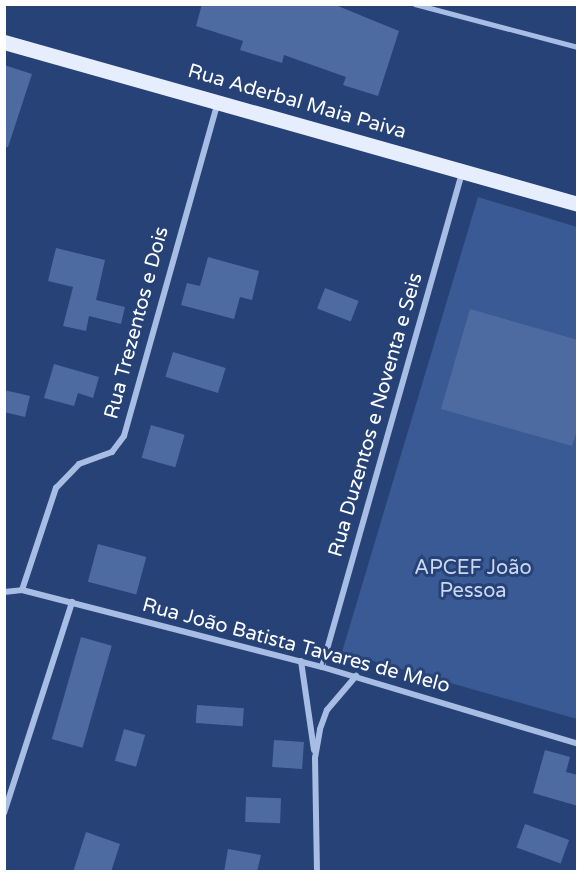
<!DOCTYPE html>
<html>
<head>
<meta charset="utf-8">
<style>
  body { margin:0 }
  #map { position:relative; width:582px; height:876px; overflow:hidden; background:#264277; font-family:"Varela Round",sans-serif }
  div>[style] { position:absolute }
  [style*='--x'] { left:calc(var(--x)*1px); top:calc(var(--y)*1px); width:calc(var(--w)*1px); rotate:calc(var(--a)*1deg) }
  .green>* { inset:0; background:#3a5a95 }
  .building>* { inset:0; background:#4e6ba1; transform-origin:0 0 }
  .service>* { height:4.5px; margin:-2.25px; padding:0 2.25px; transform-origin:2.25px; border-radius:2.25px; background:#a8bde3 }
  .minor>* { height:6px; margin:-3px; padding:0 3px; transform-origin:3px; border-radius:3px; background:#a8bde3 }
  .primary>* { height:15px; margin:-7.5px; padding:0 7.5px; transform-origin:7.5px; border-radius:7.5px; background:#e6edfc }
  span { translate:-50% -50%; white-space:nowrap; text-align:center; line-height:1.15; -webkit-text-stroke:6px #264277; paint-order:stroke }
  .street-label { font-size:20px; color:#fff }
  .park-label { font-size:20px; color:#cad8f2 }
  .frame { position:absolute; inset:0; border:6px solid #fff; pointer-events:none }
</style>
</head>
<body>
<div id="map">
  <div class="green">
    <div style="clip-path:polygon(478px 197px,577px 227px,577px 719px,342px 652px)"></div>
  </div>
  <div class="building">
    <div style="clip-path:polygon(202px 4px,333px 4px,399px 31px,378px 96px,343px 85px,346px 77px,284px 55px,282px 63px,240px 50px,243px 41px,196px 26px)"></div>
    <div style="clip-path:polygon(4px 65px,32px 74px,8px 147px,4px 147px)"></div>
    <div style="clip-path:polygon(56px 248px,105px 260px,96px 300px,125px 307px,121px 324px,89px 316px,86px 331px,63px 326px,73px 287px,48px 281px)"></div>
    <div style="clip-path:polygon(208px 257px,259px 271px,252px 300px,240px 297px,234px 319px,181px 305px,187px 283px,200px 286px)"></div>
    <div style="left:325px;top:288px;width:36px;height:22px;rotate:21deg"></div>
    <div style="clip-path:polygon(470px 309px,578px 340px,578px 427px,572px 446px,441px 409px)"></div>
    <div style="left:173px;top:352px;width:55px;height:26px;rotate:17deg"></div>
    <div style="clip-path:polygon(54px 364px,99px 377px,93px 398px,78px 393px,74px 406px,44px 398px)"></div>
    <div style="clip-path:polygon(4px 390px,30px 396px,25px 417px,4px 412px)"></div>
    <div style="left:151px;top:425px;width:35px;height:34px;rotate:16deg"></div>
    <div style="left:98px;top:544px;width:50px;height:39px;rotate:15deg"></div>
    <div style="left:81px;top:637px;width:32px;height:106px;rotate:16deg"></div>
    <div style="left:197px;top:705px;width:47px;height:18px;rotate:4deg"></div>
    <div style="left:124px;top:729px;width:22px;height:33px;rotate:16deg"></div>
    <div style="left:274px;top:740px;width:30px;height:27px;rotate:4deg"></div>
    <div style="clip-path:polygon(545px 750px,570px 757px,566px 772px,578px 775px,578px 806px,533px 793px)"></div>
    <div style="left:246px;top:797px;width:35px;height:25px;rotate:2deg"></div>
    <div style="left:525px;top:824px;width:47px;height:25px;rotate:20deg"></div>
    <div style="clip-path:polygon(86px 832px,120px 844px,111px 872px,73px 872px)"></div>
    <div style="clip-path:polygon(228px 849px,261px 855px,257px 872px,224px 872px)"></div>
  </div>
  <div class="service">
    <div style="--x:415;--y:4;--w:169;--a:14.8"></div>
  </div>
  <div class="minor">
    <div style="--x:22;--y:590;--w:108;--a:-71.6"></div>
    <div style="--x:56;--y:488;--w:33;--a:-46"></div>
    <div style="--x:79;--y:464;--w:35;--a:-20"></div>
    <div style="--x:112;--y:452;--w:20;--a:-53"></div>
    <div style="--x:124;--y:436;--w:347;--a:-74.3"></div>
    <div style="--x:4;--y:592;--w:18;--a:-6"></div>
    <div style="--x:22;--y:590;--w:310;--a:14.4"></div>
    <div style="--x:322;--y:667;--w:267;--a:16.7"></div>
    <div style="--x:301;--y:661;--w:90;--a:81.7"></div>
    <div style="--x:322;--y:667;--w:513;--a:-74.18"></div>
    <div style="--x:4;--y:813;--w:222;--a:-72.1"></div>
    <div style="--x:317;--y:872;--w:114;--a:-91"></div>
    <div style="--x:315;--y:758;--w:29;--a:-80"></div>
    <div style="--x:320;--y:729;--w:20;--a:-70"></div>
    <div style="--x:327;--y:710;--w:45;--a:-49.5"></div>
  </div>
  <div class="primary">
    <div style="--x:4;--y:42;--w:596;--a:15.76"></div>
  </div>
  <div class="street-label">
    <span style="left:297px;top:102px;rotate:16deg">Rua Aderbal Maia Paiva</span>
    <span style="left:137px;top:323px;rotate:-75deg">Rua Trezentos e Dois</span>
    <span style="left:376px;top:415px;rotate:-74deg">Rua Duzentos e Noventa e Seis</span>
    <span style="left:296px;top:646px;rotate:15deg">Rua João Batista Tavares de Melo</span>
  </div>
  <div class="park-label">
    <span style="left:473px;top:580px">APCEF João<br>Pessoa</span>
  </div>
  <div class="frame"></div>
</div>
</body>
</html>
